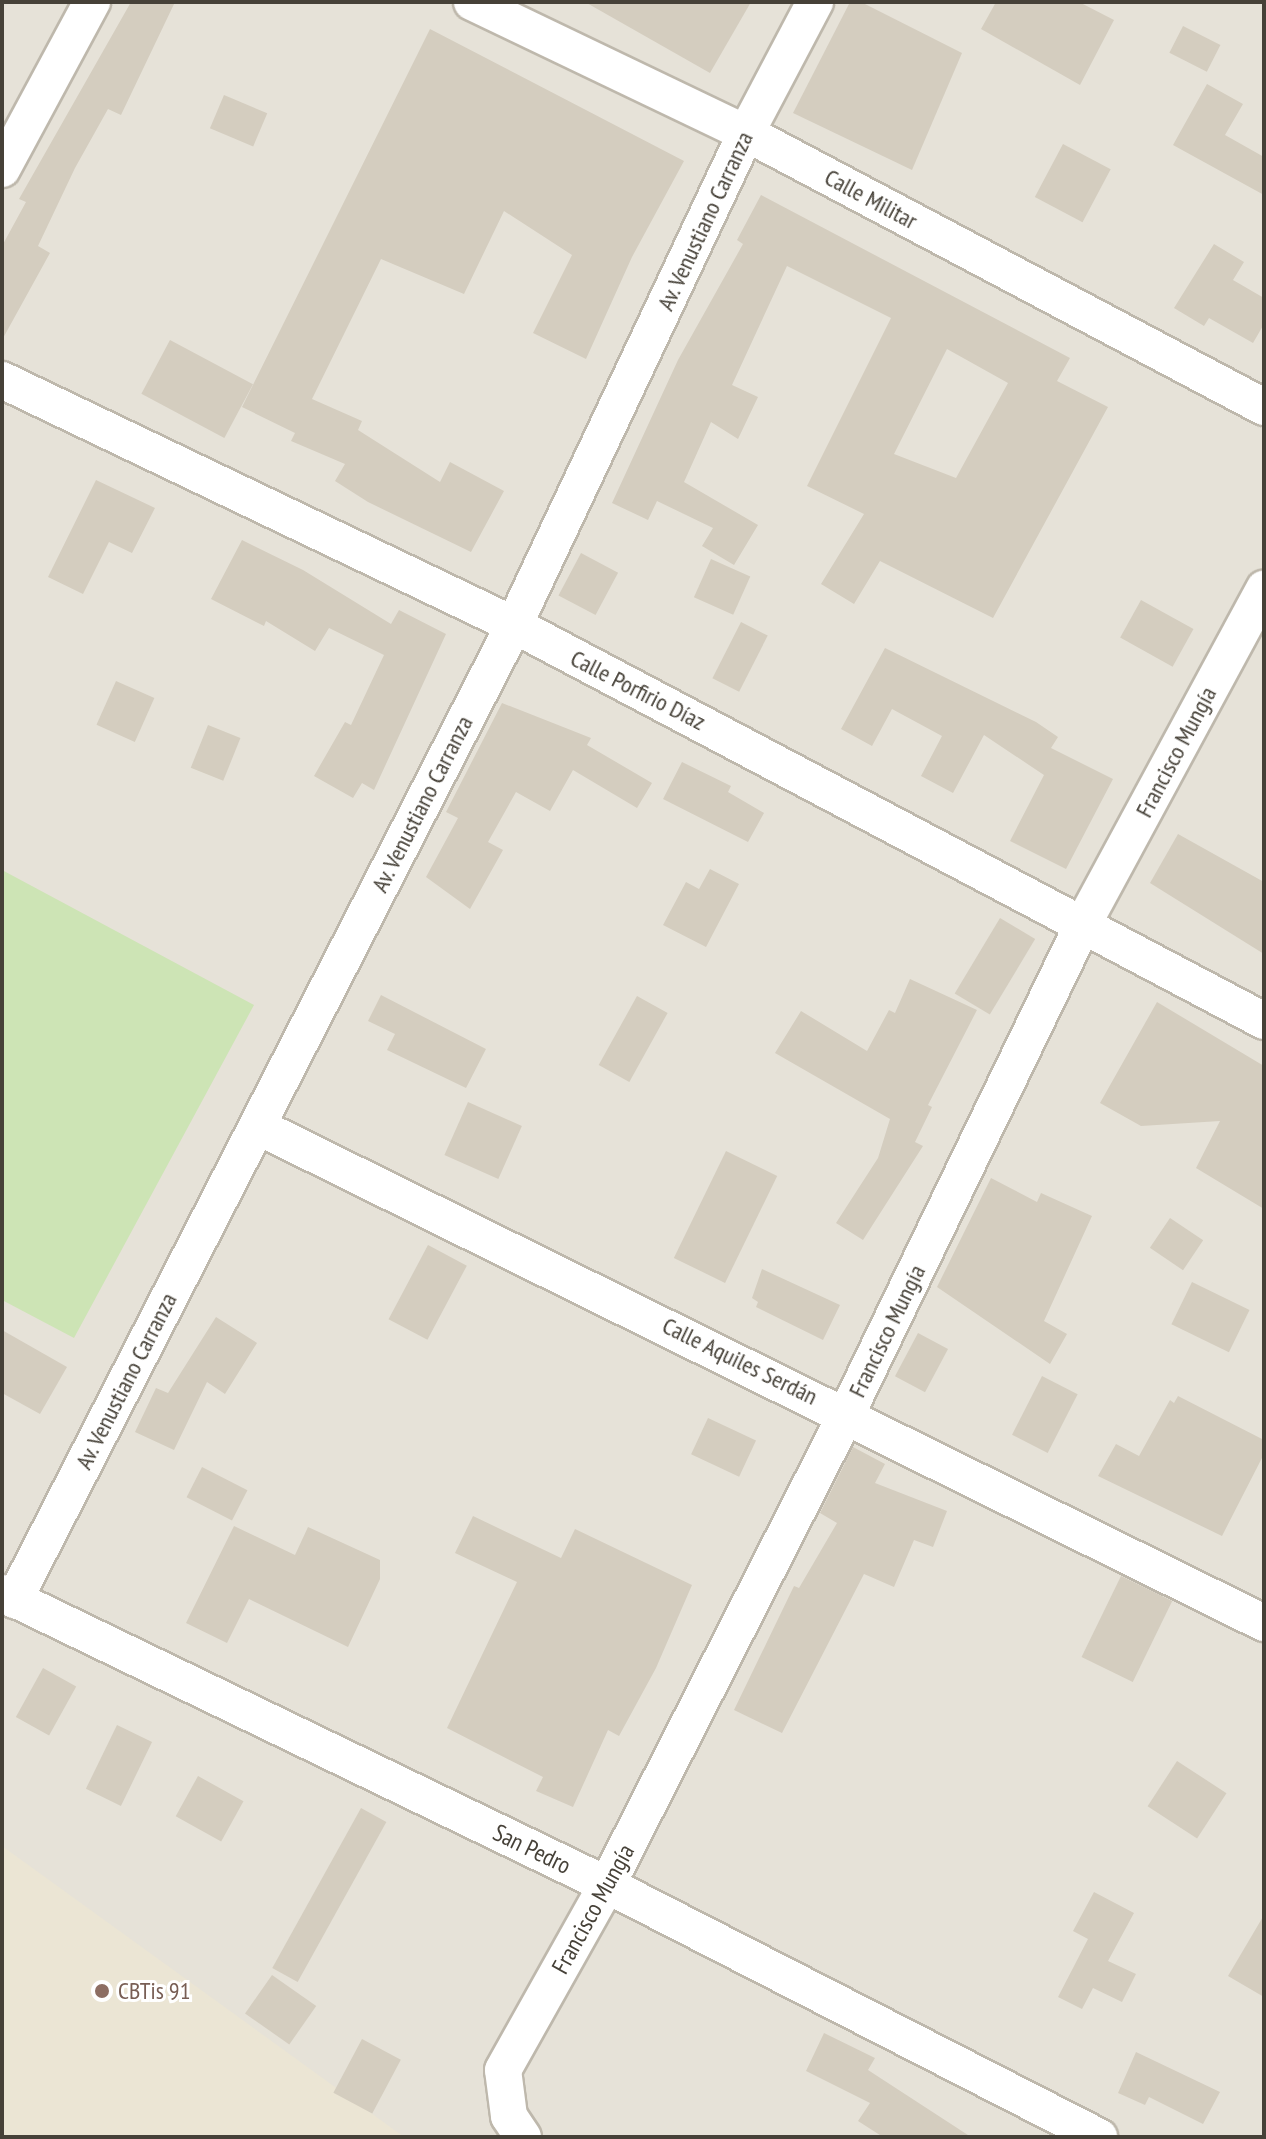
<!DOCTYPE html>
<html>
<head>
<meta charset="utf-8">
<style>
  body { margin:0 }
  #map { position:relative; width:1266px; height:2139px; overflow:hidden; background:#f3f0e9; font-family:"PT Sans Narrow",sans-serif }
  div>[style] { position:absolute }
  [style*='--x'] { left:calc(var(--x)*1px); top:calc(var(--y)*1px); width:calc(var(--w)*1px); rotate:calc(var(--a)*1deg) }
  .residential>* { inset:0; background:#e6e2d8; transform-origin:0 0 }
  .education>* { inset:0; background:#ebe5d4 }
  .green>* { inset:0; background:#cde4b5 }
  .building>* { inset:0; background:#d4cdbf; transform-origin:0 0 }
  .roads { filter:drop-shadow(2px 0 #beb8ac) drop-shadow(-2px 0 #beb8ac) drop-shadow(0 2px #beb8ac) drop-shadow(0 -2px #beb8ac) }
  .street>* { height:36px; margin:-18px; padding:0 18px; transform-origin:18px; border-radius:18px; background:#fff }
  .dots>* { width:22px; height:22px; translate:-50% -50%; box-sizing:border-box; border:4px solid #fff; border-radius:50% }
  span { translate:-50% -50%; white-space:nowrap; text-align:center; line-height:1.15; -webkit-text-stroke:6px #fff; paint-order:stroke }
  .street-label { font-size:24px; color:#464138 }
  .education-label { font-size:24px; color:#785e54 }
  .left { translate:0 -50%; text-align:left }
  .frame { position:absolute; inset:0; border:4px solid #464138; pointer-events:none }
</style>
</head>
<body>
<div id="map">
  <div class="residential">
    <div style="left:2px;top:2px;width:1262px;height:2135px"></div>
  </div>
  <div class="education">
    <div style="clip-path:polygon(2px 1846px,404px 2137px,2px 2137px)"></div>
  </div>
  <div class="green">
    <div style="clip-path:polygon(2px 870px,254px 1005px,74px 1338px,2px 1300px)"></div>
  </div>
  <div class="building">
    <div style="clip-path:polygon(131px 2px,175px 2px,121px 115px,108px 109px,75px 168px,38px 246px,50px 253px,2px 340px,2px 246px,26px 202px,19px 199px)"></div>
    <div style="clip-path:polygon(585px 2px,751px 2px,710px 73px)"></div>
    <div style="clip-path:polygon(850px 2px,861px 2px,962px 53px,912px 170px,793px 113px)"></div>
    <div style="clip-path:polygon(996px 2px,1079px 2px,1114px 20px,1080px 85px,981px 29px)"></div>
    <div style="left:1183px;top:26px;width:42px;height:30px;rotate:27deg"></div>
    <div style="clip-path:polygon(430px 29px,684px 161px,632px 257px,586px 359px,533px 333px,572px 255px,504px 211px,464px 294px,381px 259px,312px 399px,362px 421px,358px 430px,440px 482px,450px 462px,504px 491px,471px 552px,368px 502px,335px 481px,345px 464px,291px 441px,295px 433px,242px 407px)"></div>
    <div style="clip-path:polygon(1207px 84px,1243px 104px,1225px 135px,1264px 157px,1264px 195px,1173px 145px)"></div>
    <div style="left:224px;top:95px;width:47px;height:36px;rotate:23deg"></div>
    <div style="left:1063px;top:144px;width:54px;height:60px;rotate:28deg"></div>
    <div style="clip-path:polygon(evenodd,761px 195px,1070px 358px,1057px 381px,1108px 407px,993px 618px,880px 561px,854px 604px,821px 584px,864px 514px,807px 486px,891px 318px,787px 266px,732px 385px,758px 397px,738px 439px,711px 422px,684px 482px,758px 525px,734px 565px,702px 546px,713px 528px,657px 501px,648px 520px,612px 503px,678px 360px,743px 244px,737px 240px,761px 195px,947px 349px,1008px 383px,956px 478px,894px 454px,947px 349px)"></div>
    <div style="clip-path:polygon(1214px 244px,1244px 262px,1233px 280px,1264px 298px,1264px 324px,1253px 343px,1209px 318px,1204px 326px,1174px 308px)"></div>
    <div style="left:170px;top:340px;width:94px;height:61px;rotate:28deg"></div>
    <div style="clip-path:polygon(96px 480px,155px 508px,132px 553px,109px 542px,83px 594px,48px 577px)"></div>
    <div style="clip-path:polygon(242px 540px,303px 570px,391px 624px,399px 610px,446px 634px,374px 790px,362px 783px,353px 798px,314px 776px,345px 722px,351px 725px,384px 655px,329px 628px,315px 651px,266px 621px,264px 626px,211px 599px)"></div>
    <div style="left:581px;top:553px;width:42px;height:48px;rotate:28deg"></div>
    <div style="left:711px;top:559px;width:43px;height:42px;rotate:24deg"></div>
    <div style="left:1141px;top:600px;width:60px;height:43px;rotate:29deg"></div>
    <div style="left:741px;top:622px;width:30px;height:63px;rotate:27deg"></div>
    <div style="clip-path:polygon(885px 648px,1036px 722px,1058px 737px,1051px 748px,1113px 779px,1066px 869px,1010px 841px,1044px 775px,984px 735px,953px 793px,921px 776px,942px 736px,892px 709px,872px 746px,841px 729px)"></div>
    <div style="left:116px;top:681px;width:42px;height:48px;rotate:24deg"></div>
    <div style="clip-path:polygon(502px 703px,591px 738px,587px 745px,652px 783px,637px 808px,573px 770px,550px 811px,516px 792px,488px 842px,503px 850px,470px 909px,426px 877px,458px 818px,446px 812px)"></div>
    <div style="left:208px;top:725px;width:35px;height:46px;rotate:22deg"></div>
    <div style="clip-path:polygon(682px 762px,731px 786px,728px 792px,764px 813px,748px 842px,663px 799px)"></div>
    <div style="clip-path:polygon(1178px 834px,1264px 882px,1264px 954px,1150px 883px)"></div>
    <div style="clip-path:polygon(710px 869px,739px 884px,706px 947px,663px 925px,686px 882px,699px 889px)"></div>
    <div style="left:1000px;top:918px;width:41px;height:88px;rotate:31deg"></div>
    <div style="clip-path:polygon(910px 979px,977px 1010px,928px 1105px,932px 1107px,915px 1142px,923px 1146px,863px 1240px,836px 1223px,878px 1158px,890px 1119px,775px 1053px,801px 1011px,867px 1051px,889px 1010px,895px 1013px)"></div>
    <div style="clip-path:polygon(381px 995px,486px 1049px,466px 1088px,387px 1050px,395px 1034px,368px 1021px)"></div>
    <div style="left:637px;top:996px;width:35px;height:79px;rotate:29deg"></div>
    <div style="clip-path:polygon(1157px 1002px,1264px 1066px,1264px 1209px,1196px 1168px,1220px 1121px,1141px 1126px,1100px 1103px)"></div>
    <div style="left:468px;top:1102px;width:59px;height:58px;rotate:24deg"></div>
    <div style="left:726px;top:1151px;width:57px;height:119px;rotate:26deg"></div>
    <div style="clip-path:polygon(991px 1178px,1037px 1202px,1041px 1193px,1092px 1216px,1044px 1321px,1067px 1334px,1050px 1364px,937px 1287px)"></div>
    <div style="left:1170px;top:1218px;width:40px;height:36px;rotate:34deg"></div>
    <div style="left:428px;top:1245px;width:44px;height:84px;rotate:28deg"></div>
    <div style="clip-path:polygon(762px 1269px,840px 1305px,823px 1340px,756px 1307px,758px 1302px,752px 1298px)"></div>
    <div style="left:1192px;top:1282px;width:64px;height:47px;rotate:26deg"></div>
    <div style="clip-path:polygon(216px 1317px,257px 1343px,225px 1394px,207px 1382px,174px 1450px,135px 1432px,156px 1388px,168px 1393px)"></div>
    <div style="clip-path:polygon(2px 1330px,67px 1367px,40px 1414px,2px 1393px)"></div>
    <div style="left:918px;top:1333px;width:34px;height:49px;rotate:28deg"></div>
    <div style="left:1042px;top:1376px;width:40px;height:66px;rotate:27deg"></div>
    <div style="clip-path:polygon(1178px 1396px,1264px 1440px,1264px 1454px,1222px 1536px,1098px 1476px,1116px 1444px,1139px 1456px,1170px 1400px,1174px 1403px)"></div>
    <div style="left:708px;top:1418px;width:53px;height:40px;rotate:25deg"></div>
    <div style="clip-path:polygon(853px 1447px,885px 1464px,875px 1483px,947px 1511px,933px 1547px,914px 1540px,894px 1587px,864px 1574px,782px 1733px,734px 1710px,794px 1586px,799px 1588px,837px 1523px,820px 1513px)"></div>
    <div style="left:202px;top:1467px;width:51px;height:34px;rotate:27deg"></div>
    <div style="clip-path:polygon(473px 1516px,561px 1558px,575px 1529px,692px 1585px,656px 1668px,619px 1736px,608px 1730px,573px 1807px,536px 1791px,543px 1777px,447px 1728px,517px 1582px,455px 1553px)"></div>
    <div style="clip-path:polygon(234px 1526px,295px 1555px,308px 1527px,380px 1560px,380px 1579px,348px 1647px,249px 1599px,227px 1643px,186px 1623px)"></div>
    <div style="left:1121px;top:1576px;width:57px;height:90px;rotate:26deg"></div>
    <div style="left:43px;top:1668px;width:38px;height:56px;rotate:29deg"></div>
    <div style="left:117px;top:1725px;width:39px;height:71px;rotate:26deg"></div>
    <div style="left:1177px;top:1761px;width:59px;height:54px;rotate:33deg"></div>
    <div style="left:198px;top:1776px;width:52px;height:46px;rotate:29deg"></div>
    <div style="left:361px;top:1808px;width:29px;height:183px;rotate:29deg"></div>
    <div style="clip-path:polygon(1094px 1892px,1134px 1913px,1108px 1961px,1136px 1974px,1122px 2002px,1093px 1988px,1082px 2009px,1058px 1997px,1088px 1939px,1073px 1931px)"></div>
    <div style="clip-path:polygon(1264px 1915px,1264px 1997px,1228px 1976px)"></div>
    <div style="left:272px;top:1975px;width:54px;height:47px;rotate:35deg"></div>
    <div style="clip-path:polygon(824px 2033px,875px 2058px,868px 2070px,971px 2137px,883px 2137px,858px 2121px,870px 2103px,806px 2071px)"></div>
    <div style="left:362px;top:2039px;width:44px;height:61px;rotate:28deg"></div>
    <div style="clip-path:polygon(1136px 2052px,1220px 2092px,1203px 2124px,1149px 2097px,1145px 2105px,1118px 2093px)"></div>
  </div>
  <div class="roads">
    <div class="street">
      <div style="--x:472;--y:2;--w:304;--a:25.6"></div>
      <div style="--x:746;--y:133;--w:586;--a:27.88"></div>
      <div style="--x:2;--y:169;--w:190;--a:-61.7"></div>
      <div style="--x:2;--y:380;--w:568;--a:25.57"></div>
      <div style="--x:514;--y:625;--w:848;--a:27.83"></div>
      <div style="--x:257;--y:1126;--w:1123;--a:26.27"></div>
      <div style="--x:2;--y:1593;--w:672;--a:25.76"></div>
      <div style="--x:607;--y:1885;--w:553;--a:27.12"></div>
      <div style="--x:14;--y:1600;--w:1096;--a:-62.85"></div>
      <div style="--x:514;--y:625;--w:544;--a:-64.75"></div>
      <div style="--x:746;--y:133;--w:148;--a:-62.2"></div>
      <div style="--x:523;--y:2137;--w:25;--a:-124"></div>
      <div style="--x:509;--y:2116;--w:46;--a:-97.4"></div>
      <div style="--x:503;--y:2070;--w:212;--a:-60.7"></div>
      <div style="--x:607;--y:1885;--w:530;--a:-63.05"></div>
      <div style="--x:847;--y:1413;--w:545;--a:-64.23"></div>
      <div style="--x:1084;--y:922;--w:379;--a:-61.6"></div>
    </div>
  </div>
  <div class="dots">
    <div style="left:102px;top:1991px;background:#8d6e63"></div>
  </div>
  <div class="street-label">
    <span style="left:871px;top:199px;rotate:28deg">Calle Militar</span>
    <span style="left:705px;top:221px;rotate:-65deg">Av. Venustiano Carranza</span>
    <span style="left:638px;top:690px;rotate:27deg">Calle Porfirio Díaz</span>
    <span style="left:1176px;top:752px;rotate:-62deg">Francisco Mungía</span>
    <span style="left:422px;top:804px;rotate:-63deg">Av. Venustiano Carranza</span>
    <span style="left:887px;top:1331px;rotate:-64deg">Francisco Mungía</span>
    <span style="left:740px;top:1361px;rotate:26deg">Calle Aquiles Serdán</span>
    <span style="left:126px;top:1381px;rotate:-63deg">Av. Venustiano Carranza</span>
    <span style="left:532px;top:1849px;rotate:26deg">San Pedro</span>
    <span style="left:593px;top:1909px;rotate:-61deg">Francisco Mungía</span>
  </div>
  <div class="education-label">
    <span class="left" style="left:118px;top:1991px">CBTis 91</span>
  </div>
  <div class="frame"></div>
</div>
</body>
</html>
